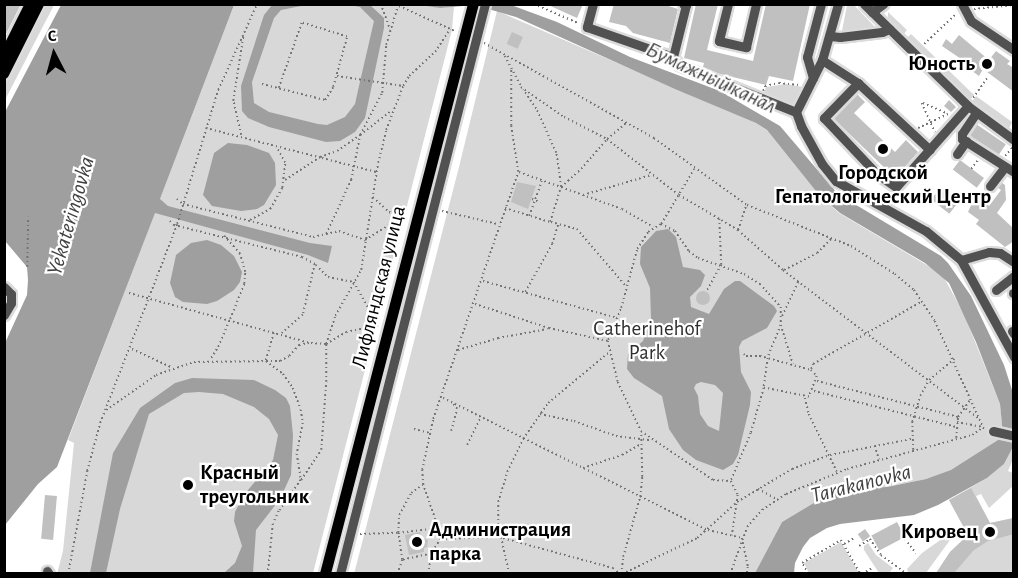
<!DOCTYPE html>
<html>
<head>
<meta charset="utf-8">
<style>
  body { margin:0 }
  #map { position:relative; width:1018px; height:578px; overflow:hidden; background:#fff; font-family:"Alegreya Sans",sans-serif }
  div>[style] { position:absolute }
  [style*='--x'] { left:calc(var(--x)*1px); top:calc(var(--y)*1px); width:calc(var(--w)*1px); rotate:calc(var(--a)*1deg) }
  .green>* { inset:0; background:#d8d8d8; transform-origin:0 0 }
  .water>* { inset:0; background:#9f9f9f }
  .building>* { inset:0; background:#c0c0c0; transform-origin:0 0 }
  .round { border-radius:50% }
  .path>* { height:1.5px; margin-top:-0.75px; transform-origin:0; background:repeating-linear-gradient(90deg,#737373 0 1.5px,transparent 0 4.5px) }
  .roads { filter:drop-shadow(2px 0 #dbdbdb) drop-shadow(-2px 0 #dbdbdb) drop-shadow(0 2px #dbdbdb) drop-shadow(0 -2px #dbdbdb) }
  .minor>* { height:9px; margin:-4.5px; padding:0 4.5px; transform-origin:4.5px; border-radius:4.5px; background:#515151 }
  .major>* { height:10px; margin:-5px; padding:0 5px; transform-origin:5px; border-radius:5px; background:#000 }
  .tram>* { height:1.5px; margin:-0.75px; padding:0 0.75px; transform-origin:0.75px; border-radius:0.75px; background:#000 }
  .dots>* { width:16px; height:16px; translate:-50% -50%; box-sizing:border-box; border:3px solid #fff; border-radius:50% }
  span { translate:-50% -50%; white-space:nowrap; text-align:center; line-height:1.15; -webkit-text-stroke:4.5px #fff; paint-order:stroke }
  .poi-label { font-size:21px; color:#000; font-weight:700 }
  .right { translate:-100% -50%; text-align:right }
  .left { translate:0 -50%; text-align:left }
  .street-label { font-size:21px; color:#000 }
  .park-label { font-size:21px; color:#2f2f2f }
  .water-label { font-size:22px; color:#404040; font-style:italic }
  .frame { position:absolute; inset:0; border:6px solid #000; pointer-events:none }
  .north { position:absolute; left:24px; top:24px; width:60px; height:60px; -webkit-text-stroke:4px #fff; paint-order:stroke; rotate:354deg; font-size:16px; font-weight:700; line-height:24px; text-align:center; color:#000 }
  .north::after { content:''; display:block; margin:auto; width:21px; height:27px; background:#000; clip-path:polygon(50% 0,100% 100%,50% 72%,0 100%) }
</style>
</head>
<body>
<div id="map">
  <div class="green">
    <div style="clip-path:polygon(420px 4px,440px 8px,454px 6px,452px 30px,313px 573px,57px 574px,63px 551px,74px 443px,68px 440px,234px 5px)"></div>
    <div style="clip-path:polygon(44px 5px,54px 5px,5px 100px,5px 84px)"></div>
    <div style="clip-path:polygon(847px 5px,854px 5px,875px 27px,842px 31px)"></div>
    <div style="clip-path:polygon(497px 11px,756px 123px,767px 130px,819px 195px,839px 213px,942px 274px,964px 314px,1000px 404px,1002px 425px,998px 440px,951px 471px,926px 479px,887px 487px,846px 489px,827px 495px,782px 522px,755px 573px,354px 574px,459px 167px)"></div>
    <div style="clip-path:polygon(888px 12px,907px 30px,903px 35px,888px 20px)"></div>
    <div style="left:911px;top:34px;width:88px;height:6px;rotate:44deg"></div>
    <div style="clip-path:polygon(786px 84px,803px 87px,795px 107px,763px 96px,766px 87px)"></div>
    <div style="clip-path:polygon(976px 96px,1012px 122px,1008px 131px,972px 102px)"></div>
    <div style="clip-path:polygon(1013px 447px,1013px 459px,1008px 471px,1013px 473px,1013px 486px,989px 508px,981px 494px,976px 496px,990px 523px,1013px 518px,1013px 573px,936px 574px,950px 552px,968px 535px,949px 500px,987px 478px,1004px 464px)"></div>
    <div style="clip-path:polygon(946px 536px,950px 540px,926px 573px,908px 572px,907px 569px,922px 553px)"></div>
    <div style="clip-path:polygon(841px 542px,859px 573px,809px 573px,804px 563px)"></div>
    <div style="clip-path:polygon(868px 543px,876px 555px,893px 568px,889px 573px,879px 573px,864px 550px,864px 546px)"></div>
  </div>
  <div class="water">
    <div style="clip-path:polygon(61px 5px,234px 5px,160px 199px,168px 206px,310px 243px,332px 246px,328px 263px,308px 255px,155px 213px,57px 467px,38px 484px,5px 525px,5px 343px,27px 295px,28px 280px,27px 267px,5px 241px,5px 112px)"></div>
    <div style="clip-path:polygon(272px 5px,306px 5px,281px 10px,274px 18px,252px 82px,254px 103px,269px 112px,318px 124px,327px 125px,345px 117px,355px 104px,359px 86px,374px 21px,360px 7px,350px 5px,370px 5px,384px 18px,384px 28px,365px 118px,355px 132px,340px 141px,326px 142px,269px 127px,248px 118px,242px 111px,241px 86px,264px 15px)"></div>
    <div style="clip-path:polygon(420px 5px,511px 5px,557px 22px,630px 57px,720px 91px,780px 126px,838px 194px,941px 256px,948px 263px,971px 296px,1004px 365px,1013px 393px,1013px 447px,1004px 464px,987px 478px,938px 505px,914px 515px,840px 524px,827px 528px,810px 538px,803px 547px,795px 563px,794px 573px,755px 573px,782px 522px,827px 495px,846px 489px,887px 487px,926px 479px,951px 470px,998px 440px,1002px 425px,1000px 404px,976px 342px,949px 283px,925px 263px,840px 213px,819px 195px,767px 130px,756px 123px,675px 89px,516px 17px,474px 5px,440px 8px)"></div>
    <div style="clip-path:polygon(228px 143px,247px 145px,269px 153px,275px 163px,276px 185px,264px 205px,257px 209px,241px 211px,212px 206px,203px 195px,214px 153px)"></div>
    <div style="clip-path:polygon(evenodd,668px 229px,676px 237px,683px 267px,700px 270px,705px 275px,701px 286px,690px 297px,691px 307px,709px 314px,724px 289px,735px 281px,740px 281px,774px 306px,777px 311px,767px 328px,742px 341px,739px 347px,741px 372px,751px 392px,750px 405px,738px 455px,733px 464px,723px 470px,696px 460px,683px 450px,669px 429px,662px 396px,634px 378px,627px 369px,628px 354px,643px 341px,651px 318px,650px 288px,640px 264px,641px 247px,656px 231px,668px 229px,701px 382px,715px 385px,723px 393px,719px 431px,708px 426px,700px 414px,698px 396px,694px 388px,696px 384px,701px 382px)"></div>
    <div style="clip-path:polygon(207px 240px,221px 245px,234px 256px,242px 272px,240px 282px,234px 290px,217px 301px,207px 304px,183px 302px,175px 297px,170px 283px,176px 255px,191px 243px)"></div>
    <div style="clip-path:polygon(192px 378px,254px 380px,275px 390px,286px 398px,290px 406px,293px 435px,291px 475px,280px 499px,256px 530px,253px 573px,224px 573px,235px 563px,242px 546px,234px 521px,235px 512px,243px 496px,273px 460px,278px 435px,269px 419px,254px 407px,223px 394px,199px 392px,184px 393px,149px 414px,120px 509px,106px 573px,90px 573px,113px 453px,140px 408px,175px 383px)"></div>
  </div>
  <div class="building">
    <div style="clip-path:polygon(4px 4px,21px 4px,4px 38px)"></div>
    <div style="clip-path:polygon(546px 4px,583px 4px,577px 18px)"></div>
    <div style="clip-path:polygon(614px 4px,662px 4px,678px 9px,670px 43px,633px 33px,626px 26px,609px 22px)"></div>
    <div style="clip-path:polygon(696px 4px,718px 4px,707px 50px,753px 61px,766px 4px,810px 4px,793px 81px,769px 76px,766px 85px,720px 74px,703px 67px,704px 63px,684px 58px)"></div>
    <div style="left:512px;top:32px;width:12px;height:13px;rotate:24deg"></div>
    <div style="clip-path:polygon(959px 35px,989px 60px,996px 51px,1010px 61px,1007px 64px,1014px 68px,1014px 92px,983px 69px,979px 76px,965px 66px,967px 63px,942px 46px,946px 39px,952px 44px)"></div>
    <div style="clip-path:polygon(857px 94px,865px 102px,854px 113px,895px 152px,906px 140px,918px 152px,895px 178px,833px 118px)"></div>
    <div style="clip-path:polygon(949px 100px,956px 107px,951px 112px,944px 106px)"></div>
    <div style="left:976px;top:124px;width:36px;height:13px;rotate:34deg"></div>
    <div style="left:960px;top:160px;width:30px;height:12px;rotate:37deg"></div>
    <div style="clip-path:polygon(517px 182px,536px 186px,528px 209px,511px 202px)"></div>
    <div style="clip-path:polygon(1001px 182px,1005px 185px,1006px 200px,997px 213px,1014px 229px,1014px 241px,1005px 247px,976px 224px,979px 220px,968px 212px,975px 196px,989px 206px,1001px 190px,997px 187px)"></div>
    <div style="left:941px;top:187px;width:23px;height:16px;rotate:38deg"></div>
    <div class="round" style="left:696px;top:291px;width:14px;height:14px"></div>
    <div style="clip-path:polygon(971px 488px,990px 523px,1014px 518px,1014px 534px,988px 541px,974px 550px,954px 573px,936px 573px,950px 552px,968px 535px,949px 500px)"></div>
    <div style="left:45px;top:495px;width:12px;height:44px;rotate:5deg"></div>
    <div style="left:897px;top:522px;width:17px;height:29px;rotate:62deg"></div>
    <div style="left:865px;top:529px;width:9px;height:9px;rotate:54deg"></div>
    <div style="clip-path:polygon(420px 532px,421px 537px,428px 540px,427px 547px,424px 548px,424px 552px,409px 555px,405px 535px)"></div>
  </div>
  <div class="path">
    <div style="--x:381;--y:4;--w:27;--a:70"></div>
    <div style="--x:534;--y:4;--w:48;--a:23.4"></div>
    <div style="--x:399;--y:6;--w:61;--a:24.1"></div>
    <div style="--x:974;--y:9;--w:40;--a:-5.7"></div>
    <div style="--x:484;--y:43;--w:195;--a:29.2"></div>
    <div style="--x:654;--y:138;--w:115;--a:35.8"></div>
    <div style="--x:747;--y:205;--w:112;--a:21.5"></div>
    <div style="--x:851;--y:246;--w:52;--a:32.5"></div>
    <div style="--x:895;--y:274;--w:25;--a:40"></div>
    <div style="--x:914;--y:290;--w:37;--a:56"></div>
    <div style="--x:935;--y:321;--w:119;--a:65.6"></div>
    <div style="--x:924;--y:44;--w:44;--a:-43.2"></div>
    <div style="--x:505;--y:56;--w:34;--a:62"></div>
    <div style="--x:337;--y:76;--w:67;--a:8.6"></div>
    <div style="--x:403;--y:86;--w:12;--a:-59"></div>
    <div style="--x:409;--y:76;--w:35;--a:-43"></div>
    <div style="--x:435;--y:52;--w:27;--a:-57"></div>
    <div style="--x:262;--y:84;--w:65;--a:14.3"></div>
    <div style="--x:325;--y:100;--w:15;--a:-58"></div>
    <div style="--x:333;--y:87;--w:52;--a:-74.4"></div>
    <div style="--x:347;--y:37;--w:47;--a:-162.7"></div>
    <div style="--x:302;--y:23;--w:69;--a:109.5"></div>
    <div style="--x:521;--y:87;--w:52;--a:34.9"></div>
    <div style="--x:564;--y:117;--w:48;--a:27.1"></div>
    <div style="--x:607;--y:139;--w:91;--a:37.9"></div>
    <div style="--x:679;--y:195;--w:69;--a:30.7"></div>
    <div style="--x:738;--y:230;--w:60;--a:41.6"></div>
    <div style="--x:783;--y:270;--w:245;--a:37.2"></div>
    <div style="--x:763;--y:91;--w:5;--a:-68"></div>
    <div style="--x:765;--y:86;--w:14;--a:-12"></div>
    <div style="--x:779;--y:83;--w:20;--a:6"></div>
    <div style="--x:973;--y:98;--w:24;--a:-55"></div>
    <div style="--x:922;--y:103;--w:32;--a:66"></div>
    <div style="--x:923;--y:103;--w:25;--a:23"></div>
    <div style="--x:206;--y:128;--w:116;--a:14.5"></div>
    <div style="--x:918;--y:128;--w:33;--a:-25"></div>
    <div style="--x:241;--y:135;--w:35;--a:-103"></div>
    <div style="--x:233;--y:101;--w:65;--a:-81.1"></div>
    <div style="--x:1005;--y:156;--w:11;--a:-49"></div>
    <div style="--x:322;--y:158;--w:56;--a:14.5"></div>
    <div style="--x:971;--y:169;--w:11;--a:-52"></div>
    <div style="--x:519;--y:172;--w:109;--a:19.8"></div>
    <div style="--x:622;--y:209;--w:36;--a:30"></div>
    <div style="--x:285;--y:180;--w:42;--a:-33.3"></div>
    <div style="--x:320;--y:157;--w:18;--a:-19"></div>
    <div style="--x:337;--y:151;--w:28;--a:-35"></div>
    <div style="--x:360;--y:135;--w:47;--a:-62.4"></div>
    <div style="--x:382;--y:93;--w:48;--a:-85.2"></div>
    <div style="--x:386;--y:45;--w:42;--a:-73.3"></div>
    <div style="--x:561;--y:187;--w:27;--a:-42"></div>
    <div style="--x:581;--y:169;--w:40;--a:-49"></div>
    <div style="--x:607;--y:139;--w:25;--a:-40"></div>
    <div style="--x:583;--y:195;--w:71;--a:-16.4"></div>
    <div style="--x:373;--y:197;--w:22;--a:43"></div>
    <div style="--x:389;--y:212;--w:15;--a:20"></div>
    <div style="--x:177;--y:199;--w:8;--a:40"></div>
    <div style="--x:183;--y:204;--w:134;--a:14.2"></div>
    <div style="--x:313;--y:237;--w:27;--a:-13"></div>
    <div style="--x:339;--y:231;--w:28;--a:19"></div>
    <div style="--x:365;--y:240;--w:38;--a:-32"></div>
    <div style="--x:397;--y:220;--w:10;--a:-11"></div>
    <div style="--x:532;--y:199;--w:9;--a:21"></div>
    <div style="--x:505;--y:208;--w:47;--a:17.3"></div>
    <div style="--x:550;--y:222;--w:37;--a:-73"></div>
    <div style="--x:561;--y:187;--w:34;--a:-98"></div>
    <div style="--x:556;--y:153;--w:48;--a:-114.4"></div>
    <div style="--x:536;--y:109;--w:23;--a:-124"></div>
    <div style="--x:442;--y:211;--w:57;--a:13.1"></div>
    <div style="--x:529;--y:216;--w:37;--a:-70"></div>
    <div style="--x:250;--y:220;--w:23;--a:-29"></div>
    <div style="--x:270;--y:209;--w:24;--a:-60"></div>
    <div style="--x:282;--y:188;--w:25;--a:-83"></div>
    <div style="--x:285;--y:163;--w:18;--a:-119"></div>
    <div style="--x:170;--y:221;--w:6;--a:45"></div>
    <div style="--x:174;--y:225;--w:132;--a:14"></div>
    <div style="--x:302;--y:257;--w:15;--a:28"></div>
    <div style="--x:315;--y:264;--w:52;--a:103.2"></div>
    <div style="--x:303;--y:315;--w:28;--a:139"></div>
    <div style="--x:551;--y:222;--w:27;--a:15"></div>
    <div style="--x:577;--y:229;--w:74;--a:49.4"></div>
    <div style="--x:661;--y:224;--w:16;--a:27"></div>
    <div style="--x:675;--y:231;--w:24;--a:55"></div>
    <div style="--x:689;--y:251;--w:11;--a:38"></div>
    <div style="--x:698;--y:258;--w:49;--a:19.2"></div>
    <div style="--x:744;--y:274;--w:19;--a:32"></div>
    <div style="--x:760;--y:284;--w:31;--a:48"></div>
    <div style="--x:781;--y:307;--w:18;--a:90"></div>
    <div style="--x:781;--y:325;--w:35;--a:112"></div>
    <div style="--x:768;--y:358;--w:30;--a:98"></div>
    <div style="--x:764;--y:388;--w:47;--a:106.1"></div>
    <div style="--x:751;--y:433;--w:52;--a:112.6"></div>
    <div style="--x:731;--y:481;--w:16;--a:63"></div>
    <div style="--x:738;--y:495;--w:41;--a:98.3"></div>
    <div style="--x:738;--y:230;--w:25;--a:-72"></div>
    <div style="--x:326;--y:234;--w:60;--a:-65.2"></div>
    <div style="--x:351;--y:180;--w:46;--a:-78.7"></div>
    <div style="--x:360;--y:135;--w:39;--a:-38"></div>
    <div style="--x:316;--y:265;--w:17;--a:45"></div>
    <div style="--x:328;--y:277;--w:26;--a:11"></div>
    <div style="--x:354;--y:282;--w:48;--a:61.3"></div>
    <div style="--x:27;--y:267;--w:50;--a:-88.9"></div>
    <div style="--x:784;--y:270;--w:37;--a:-27"></div>
    <div style="--x:817;--y:253;--w:21;--a:-45"></div>
    <div style="--x:483;--y:281;--w:139;--a:15.4"></div>
    <div style="--x:707;--y:290;--w:29;--a:-61"></div>
    <div style="--x:721;--y:265;--w:46;--a:-92.5"></div>
    <div style="--x:525;--y:292;--w:55;--a:-60.6"></div>
    <div style="--x:552;--y:244;--w:21;--a:-73"></div>
    <div style="--x:129;--y:293;--w:189;--a:15.4"></div>
    <div style="--x:311;--y:343;--w:15;--a:4"></div>
    <div style="--x:326;--y:344;--w:23;--a:-31"></div>
    <div style="--x:346;--y:332;--w:34;--a:-12"></div>
    <div style="--x:475;--y:304;--w:78;--a:18"></div>
    <div style="--x:549;--y:328;--w:60;--a:12.4"></div>
    <div style="--x:608;--y:341;--w:42;--a:76.3"></div>
    <div style="--x:618;--y:382;--w:54;--a:64.9"></div>
    <div style="--x:641;--y:431;--w:87;--a:34.2"></div>
    <div style="--x:713;--y:480;--w:18;--a:3"></div>
    <div style="--x:782;--y:316;--w:38;--a:-65"></div>
    <div style="--x:781;--y:325;--w:41;--a:72.9"></div>
    <div style="--x:274;--y:333;--w:29;--a:106"></div>
    <div style="--x:266;--y:361;--w:14;--a:0"></div>
    <div style="--x:280;--y:361;--w:10;--a:-29"></div>
    <div style="--x:289;--y:356;--w:15;--a:-48"></div>
    <div style="--x:299;--y:345;--w:10;--a:-11"></div>
    <div style="--x:608;--y:340;--w:35;--a:-68"></div>
    <div style="--x:621;--y:308;--w:61;--a:-74.8"></div>
    <div style="--x:637;--y:249;--w:20;--a:-57"></div>
    <div style="--x:648;--y:232;--w:15;--a:-32"></div>
    <div style="--x:661;--y:224;--w:64;--a:-59"></div>
    <div style="--x:132;--y:349;--w:43;--a:24.8"></div>
    <div style="--x:458;--y:350;--w:42;--a:-16.7"></div>
    <div style="--x:498;--y:338;--w:50;--a:-10.4"></div>
    <div style="--x:744;--y:354;--w:3;--a:45"></div>
    <div style="--x:746;--y:356;--w:14;--a:0"></div>
    <div style="--x:760;--y:356;--w:53;--a:15.4"></div>
    <div style="--x:811;--y:370;--w:8;--a:45"></div>
    <div style="--x:817;--y:376;--w:22;--a:111"></div>
    <div style="--x:809;--y:397;--w:46;--a:-168.7"></div>
    <div style="--x:211;--y:358;--w:13;--a:-58"></div>
    <div style="--x:218;--y:347;--w:30;--a:-67"></div>
    <div style="--x:230;--y:319;--w:38;--a:-68"></div>
    <div style="--x:244;--y:284;--w:12;--a:-85"></div>
    <div style="--x:245;--y:272;--w:19;--a:-106"></div>
    <div style="--x:240;--y:254;--w:24;--a:-132"></div>
    <div style="--x:811;--y:369;--w:5;--a:-68"></div>
    <div style="--x:813;--y:364;--w:125;--a:-29.9"></div>
    <div style="--x:817;--y:381;--w:146;--a:14.3"></div>
    <div style="--x:814;--y:391;--w:146;--a:14.2"></div>
    <div style="--x:443;--y:398;--w:296;--a:26.5"></div>
    <div style="--x:708;--y:530;--w:35;--a:13"></div>
    <div style="--x:742;--y:538;--w:30;--a:78"></div>
    <div style="--x:748;--y:567;--w:7;--a:98"></div>
    <div style="--x:805;--y:398;--w:16;--a:76"></div>
    <div style="--x:809;--y:414;--w:64;--a:64.2"></div>
    <div style="--x:106;--y:410;--w:61;--a:-35"></div>
    <div style="--x:156;--y:375;--w:40;--a:-18.9"></div>
    <div style="--x:194;--y:362;--w:72;--a:-0.8"></div>
    <div style="--x:266;--y:361;--w:21;--a:37"></div>
    <div style="--x:283;--y:374;--w:17;--a:54"></div>
    <div style="--x:293;--y:388;--w:23;--a:70"></div>
    <div style="--x:301;--y:410;--w:13;--a:81"></div>
    <div style="--x:303;--y:423;--w:32;--a:101"></div>
    <div style="--x:297;--y:454;--w:26;--a:81"></div>
    <div style="--x:301;--y:480;--w:38;--a:125"></div>
    <div style="--x:279;--y:511;--w:14;--a:115"></div>
    <div style="--x:273;--y:524;--w:50;--a:95.7"></div>
    <div style="--x:540;--y:414;--w:35;--a:12"></div>
    <div style="--x:574;--y:421;--w:45;--a:19.7"></div>
    <div style="--x:616;--y:436;--w:35;--a:7"></div>
    <div style="--x:957;--y:422;--w:25;--a:11"></div>
    <div style="--x:414;--y:429;--w:16;--a:14"></div>
    <div style="--x:451;--y:431;--w:23;--a:-75"></div>
    <div style="--x:457;--y:409;--w:8;--a:-130"></div>
    <div style="--x:956;--y:438;--w:21;--a:-85"></div>
    <div style="--x:958;--y:417;--w:21;--a:-55"></div>
    <div style="--x:467;--y:445;--w:30;--a:-64"></div>
    <div style="--x:875;--y:446;--w:14;--a:73"></div>
    <div style="--x:913;--y:450;--w:28;--a:-92"></div>
    <div style="--x:912;--y:422;--w:27;--a:-73"></div>
    <div style="--x:920;--y:396;--w:18;--a:-61"></div>
    <div style="--x:929;--y:380;--w:33;--a:-40"></div>
    <div style="--x:583;--y:468;--w:41;--a:-18.4"></div>
    <div style="--x:622;--y:455;--w:20;--a:-30"></div>
    <div style="--x:301;--y:480;--w:36;--a:-56"></div>
    <div style="--x:321;--y:450;--w:68;--a:-85.8"></div>
    <div style="--x:326;--y:382;--w:38;--a:-90"></div>
    <div style="--x:326;--y:344;--w:29;--a:-72"></div>
    <div style="--x:335;--y:316;--w:53;--a:-60.5"></div>
    <div style="--x:361;--y:270;--w:108;--a:-81"></div>
    <div style="--x:378;--y:163;--w:34;--a:-76"></div>
    <div style="--x:386;--y:130;--w:47;--a:-68.9"></div>
    <div style="--x:758;--y:489;--w:21;--a:28"></div>
    <div style="--x:438;--y:528;--w:46;--a:-109.2"></div>
    <div style="--x:423;--y:485;--w:15;--a:-94"></div>
    <div style="--x:422;--y:470;--w:52;--a:-77.8"></div>
    <div style="--x:433;--y:419;--w:261;--a:-71"></div>
    <div style="--x:518;--y:172;--w:47;--a:-98.7"></div>
    <div style="--x:511;--y:126;--w:56;--a:-90"></div>
    <div style="--x:360;--y:534;--w:38;--a:-2"></div>
    <div style="--x:398;--y:533;--w:40;--a:-7.1"></div>
    <div style="--x:438;--y:528;--w:11;--a:75"></div>
    <div style="--x:441;--y:539;--w:18;--a:124"></div>
    <div style="--x:431;--y:554;--w:30;--a:168"></div>
    <div style="--x:441;--y:539;--w:58;--a:-2"></div>
    <div style="--x:499;--y:537;--w:118;--a:15.2"></div>
    <div style="--x:613;--y:568;--w:9;--a:41"></div>
    <div style="--x:905;--y:539;--w:18;--a:52"></div>
    <div style="--x:844;--y:544;--w:12;--a:-31"></div>
    <div style="--x:859;--y:546;--w:13;--a:-32"></div>
    <div style="--x:870;--y:539;--w:19;--a:55"></div>
    <div style="--x:881;--y:555;--w:32;--a:36"></div>
    <div style="--x:68;--y:574;--w:105;--a:-79.5"></div>
    <div style="--x:87;--y:471;--w:50;--a:-74.8"></div>
    <div style="--x:100;--y:423;--w:213;--a:-68.8"></div>
    <div style="--x:177;--y:224;--w:140;--a:-73"></div>
    <div style="--x:218;--y:90;--w:94;--a:-65.6"></div>
    <div style="--x:397;--y:574;--w:15;--a:-70"></div>
    <div style="--x:402;--y:560;--w:27;--a:-98"></div>
    <div style="--x:398;--y:533;--w:18;--a:-87"></div>
    <div style="--x:399;--y:515;--w:25;--a:-61"></div>
    <div style="--x:411;--y:493;--w:14;--a:-36"></div>
    <div style="--x:428;--y:574;--w:19;--a:-81"></div>
    <div style="--x:509;--y:574;--w:50;--a:-102.7"></div>
    <div style="--x:498;--y:525;--w:23;--a:-90"></div>
    <div style="--x:498;--y:502;--w:31;--a:-73"></div>
    <div style="--x:507;--y:472;--w:37;--a:-64"></div>
    <div style="--x:523;--y:439;--w:44;--a:-55.2"></div>
    <div style="--x:548;--y:403;--w:78;--a:-39.8"></div>
    <div style="--x:621;--y:574;--w:17;--a:-83"></div>
    <div style="--x:623;--y:557;--w:62;--a:-74.2"></div>
    <div style="--x:640;--y:497;--w:20;--a:-84"></div>
    <div style="--x:642;--y:477;--w:45;--a:-91.3"></div>
    <div style="--x:622;--y:574;--w:83;--a:-25.6"></div>
    <div style="--x:697;--y:538;--w:54;--a:-42"></div>
    <div style="--x:737;--y:502;--w:64;--a:-31"></div>
    <div style="--x:792;--y:469;--w:40;--a:-20.2"></div>
    <div style="--x:830;--y:455;--w:83;--a:-11.2"></div>
    <div style="--x:730;--y:574;--w:50;--a:-70.1"></div>
    <div style="--x:747;--y:527;--w:23;--a:-49"></div>
    <div style="--x:762;--y:510;--w:29;--a:-34"></div>
    <div style="--x:786;--y:494;--w:66;--a:-22.3"></div>
    <div style="--x:847;--y:469;--w:130;--a:-15.2"></div>
    <div style="--x:972;--y:435;--w:12;--a:-35"></div>
    <div style="--x:808;--y:574;--w:13;--a:-119"></div>
    <div style="--x:802;--y:563;--w:45;--a:-30.5"></div>
    <div style="--x:841;--y:540;--w:39;--a:60"></div>
    <div style="--x:862;--y:574;--w:12;--a:-31"></div>
  </div>
  <div class="roads">
    <div class="minor">
      <div style="--x:593;--y:4;--w:24;--a:105"></div>
      <div style="--x:587;--y:27;--w:91;--a:19.2"></div>
      <div style="--x:673;--y:57;--w:54;--a:-76"></div>
      <div style="--x:686;--y:5;--w:3;--a:-162"></div>
      <div style="--x:728;--y:4;--w:38;--a:104"></div>
      <div style="--x:719;--y:41;--w:28;--a:13"></div>
      <div style="--x:746;--y:47;--w:44;--a:-76.9"></div>
      <div style="--x:838;--y:4;--w:58;--a:105.9"></div>
      <div style="--x:822;--y:60;--w:58;--a:116.6"></div>
      <div style="--x:796;--y:112;--w:15;--a:70"></div>
      <div style="--x:801;--y:126;--w:43;--a:61.1"></div>
      <div style="--x:822;--y:164;--w:22;--a:51"></div>
      <div style="--x:836;--y:181;--w:103;--a:29.1"></div>
      <div style="--x:926;--y:231;--w:45;--a:39.6"></div>
      <div style="--x:961;--y:260;--w:111;--a:61.3"></div>
      <div style="--x:864;--y:4;--w:146;--a:44.4"></div>
      <div style="--x:968;--y:106;--w:57;--a:36.5"></div>
      <div style="--x:962;--y:4;--w:19;--a:62"></div>
      <div style="--x:971;--y:21;--w:52;--a:34"></div>
      <div style="--x:872;--y:12;--w:14;--a:-36"></div>
      <div style="--x:830;--y:36;--w:10;--a:6"></div>
      <div style="--x:840;--y:37;--w:42;--a:-6.8"></div>
      <div style="--x:882;--y:32;--w:8;--a:-23"></div>
      <div style="--x:673;--y:57;--w:10;--a:53"></div>
      <div style="--x:679;--y:65;--w:126;--a:21.9"></div>
      <div style="--x:822;--y:60;--w:43;--a:32.6"></div>
      <div style="--x:858;--y:83;--w:98;--a:42.9"></div>
      <div style="--x:813;--y:78;--w:22;--a:-106"></div>
      <div style="--x:807;--y:57;--w:55;--a:-75.2"></div>
      <div style="--x:858;--y:83;--w:49;--a:134.2"></div>
      <div style="--x:824;--y:118;--w:76;--a:46.6"></div>
      <div style="--x:876;--y:173;--w:24;--a:35"></div>
      <div style="--x:896;--y:187;--w:108;--a:-48.4"></div>
      <div style="--x:976;--y:113;--w:25;--a:124"></div>
      <div style="--x:962;--y:134;--w:5;--a:90"></div>
      <div style="--x:962;--y:139;--w:62;--a:32.4"></div>
      <div style="--x:957;--y:154;--w:16;--a:-55"></div>
      <div style="--x:990;--y:186;--w:24;--a:-52"></div>
      <div style="--x:961;--y:260;--w:29;--a:-16"></div>
      <div style="--x:989;--y:252;--w:11;--a:5"></div>
      <div style="--x:1000;--y:253;--w:17;--a:33"></div>
      <div style="--x:4;--y:287;--w:10;--a:45"></div>
      <div style="--x:11;--y:294;--w:9;--a:90"></div>
      <div style="--x:11;--y:303;--w:14;--a:120"></div>
      <div style="--x:996;--y:290;--w:23;--a:-38"></div>
      <div style="--x:1013;--y:293;--w:1;--a:0"></div>
      <div style="--x:1012;--y:331;--w:4;--a:56"></div>
      <div style="--x:993;--y:431;--w:22;--a:13"></div>
      <div style="--x:47;--y:571;--w:4;--a:56"></div>
      <div style="--x:340;--y:574;--w:588;--a:-75.73"></div>
    </div>
    <div class="major">
      <div style="--x:4;--y:56;--w:58;--a:-63.4"></div>
      <div style="--x:4;--y:74;--w:78;--a:-63.4"></div>
      <div style="--x:325;--y:574;--w:589;--a:-75.44"></div>
    </div>
  </div>
  <div class="tram">
    <div style="--x:330;--y:574;--w:589;--a:-75.44"></div>
  </div>
  <div class="dots">
    <div style="left:987px;top:64px;background:#000"></div>
    <div style="left:883px;top:149px;background:#000"></div>
    <div style="left:188px;top:485px;background:#000"></div>
    <div style="left:990px;top:532px;background:#000"></div>
    <div style="left:417px;top:542px;background:#000"></div>
  </div>
  <div class="poi-label">
    <span class="right" style="left:975px;top:64px">Юность</span>
    <span style="left:883px;top:185px">Городской<br>Гепатологический Центр</span>
    <span class="left" style="left:200px;top:485px">Красный<br>треугольник</span>
    <span class="left" style="left:429px;top:542px">Администрация<br>парка</span>
    <span class="right" style="left:978px;top:532px">Кировец</span>
  </div>
  <div class="street-label">
    <span style="left:379px;top:287px;rotate:-76deg">Лифляндская улица</span>
  </div>
  <div class="park-label">
    <span style="left:647px;top:341px">Catherinehof<br>Park</span>
  </div>
  <div class="water-label">
    <span style="left:711px;top:78px;rotate:25deg">Бумажный канал</span>
    <span style="left:71px;top:216px;rotate:-74deg">Yekateringovka</span>
    <span style="left:861px;top:484px;rotate:-14deg">Tarakanovka</span>
  </div>
  <div class="frame"></div>
  <div class="north">С</div>
</div>
</body>
</html>
